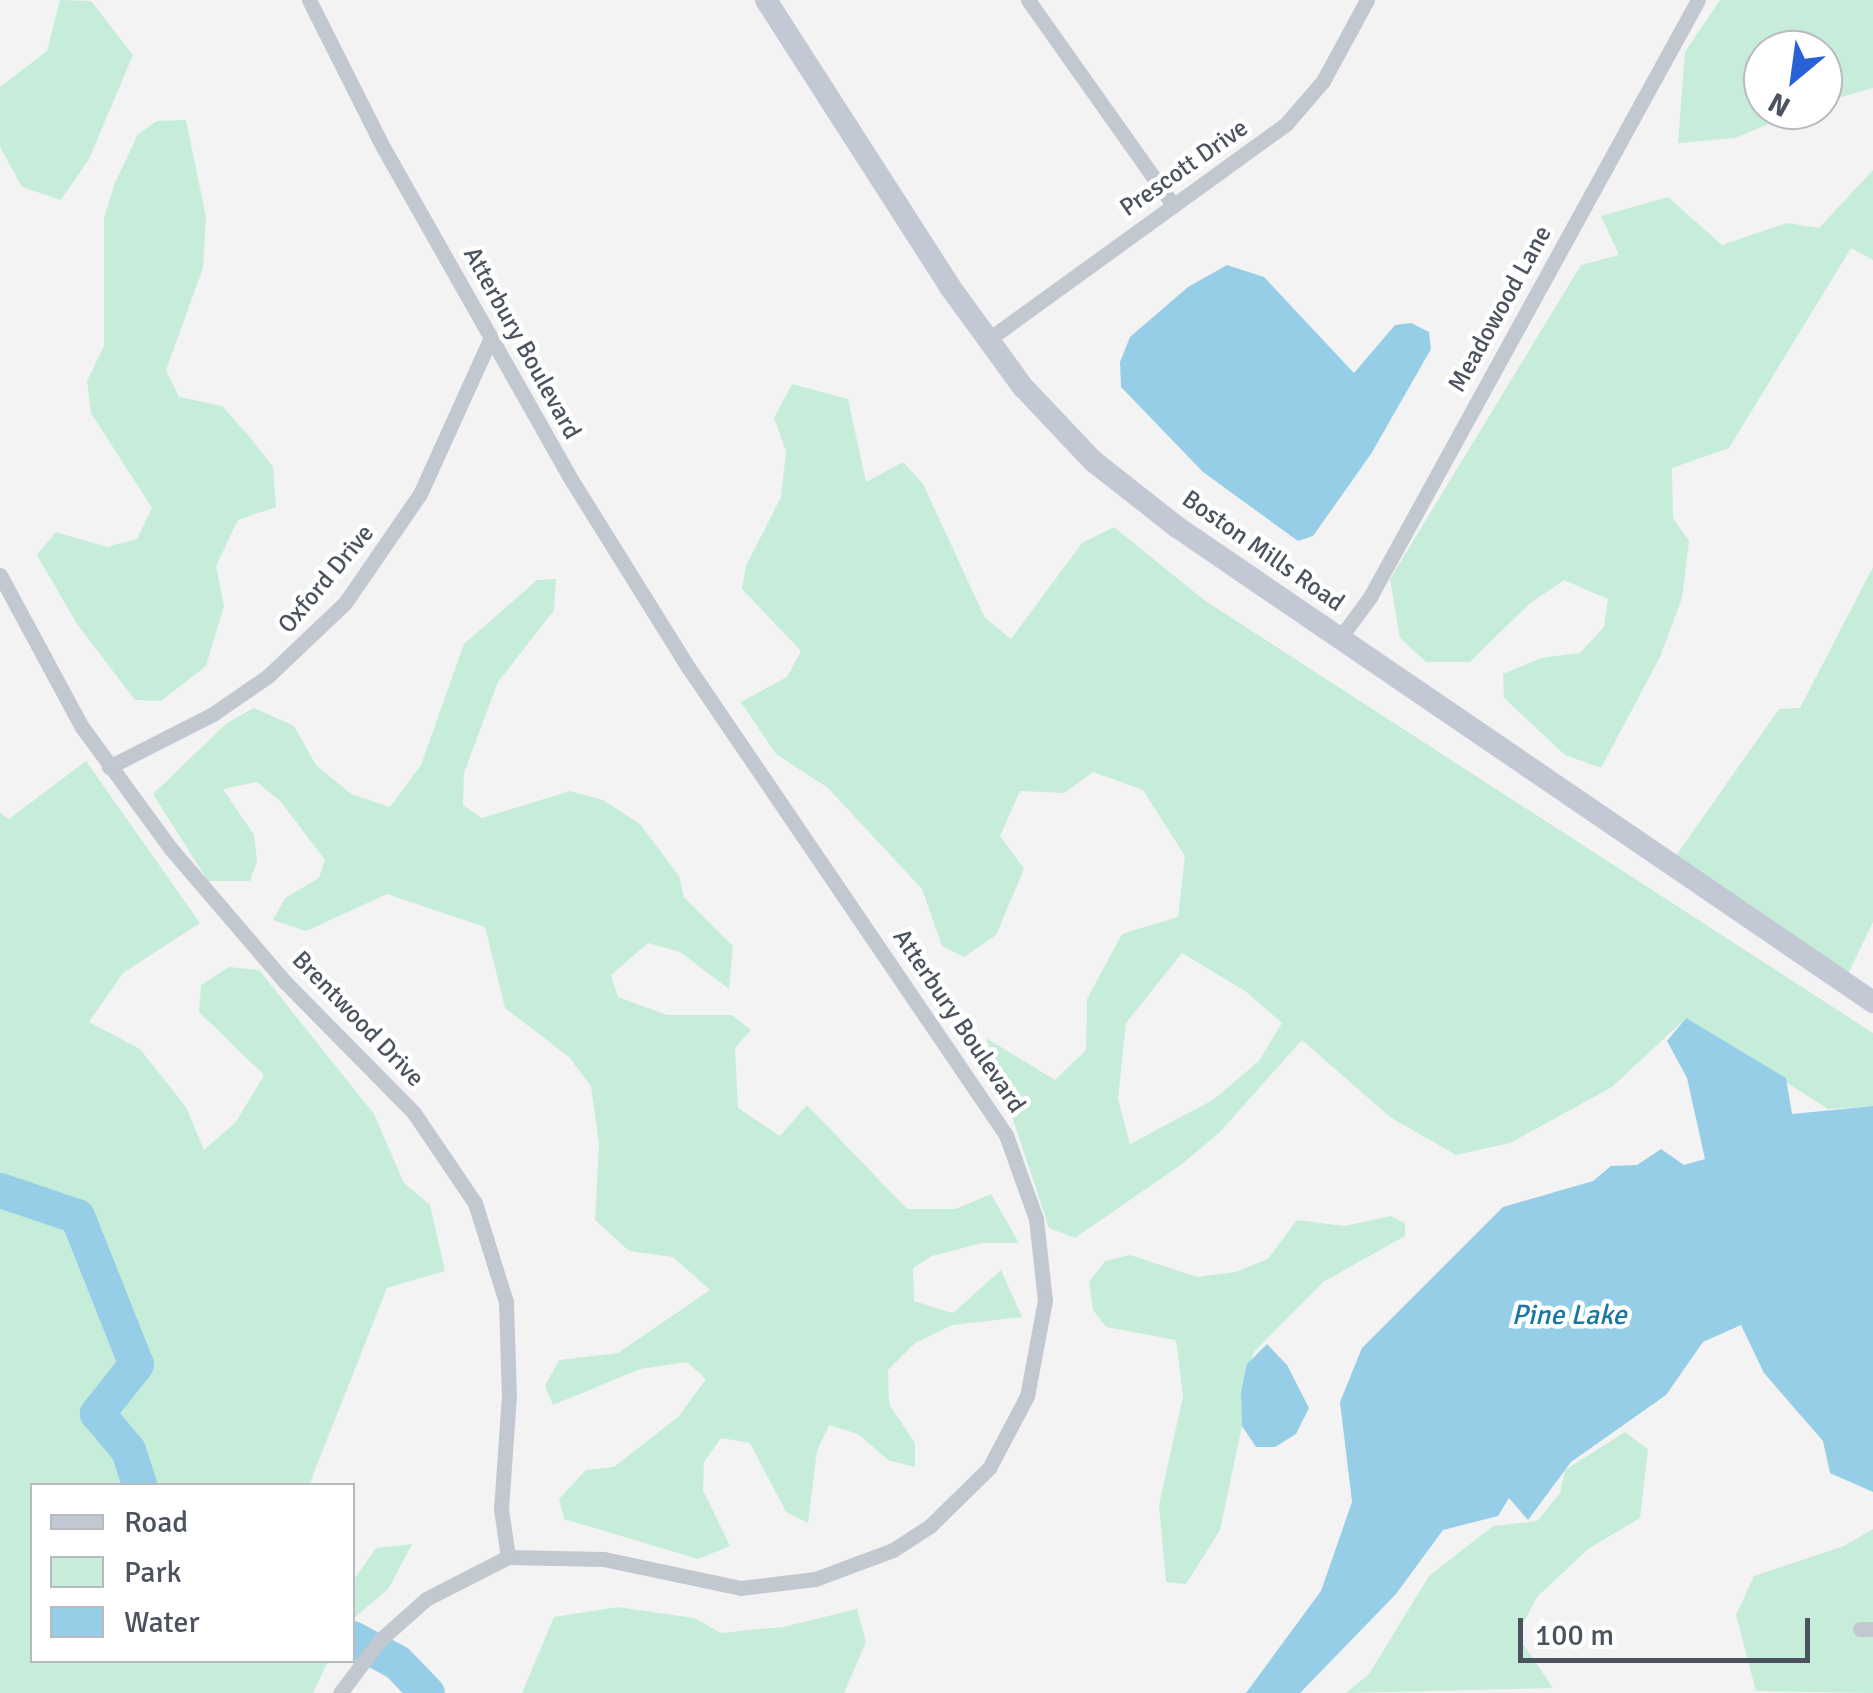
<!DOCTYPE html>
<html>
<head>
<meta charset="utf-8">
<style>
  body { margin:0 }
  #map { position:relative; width:1873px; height:1693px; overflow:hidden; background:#f4f3f3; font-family:Signika,sans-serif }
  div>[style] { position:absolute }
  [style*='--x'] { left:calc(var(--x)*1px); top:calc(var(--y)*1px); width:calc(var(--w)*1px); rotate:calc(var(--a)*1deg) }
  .green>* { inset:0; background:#c6edd9 }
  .water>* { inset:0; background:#96cde7 }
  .river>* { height:35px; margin:-17.5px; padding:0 17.5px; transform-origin:17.5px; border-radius:17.5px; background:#96cde7 }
  .street>* { height:15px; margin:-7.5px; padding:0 7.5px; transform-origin:7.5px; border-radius:7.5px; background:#c1c8d0 }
  .secondary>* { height:22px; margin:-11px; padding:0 11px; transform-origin:11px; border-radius:11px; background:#c2c9d4 }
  span { translate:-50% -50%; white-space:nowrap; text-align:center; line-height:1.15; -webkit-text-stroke:9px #fff; paint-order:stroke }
  .street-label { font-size:25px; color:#4b535f }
  .water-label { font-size:28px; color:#1778a5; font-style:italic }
  .legend { position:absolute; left:30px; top:1483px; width:325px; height:180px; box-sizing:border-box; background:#fff; border:2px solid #b7babf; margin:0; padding:12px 18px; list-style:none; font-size:30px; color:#4b535f }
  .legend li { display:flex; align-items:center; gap:20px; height:50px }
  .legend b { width:50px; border:2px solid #b7babf }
  .north { position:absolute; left:1743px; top:30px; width:100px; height:100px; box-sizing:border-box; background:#fff; border:2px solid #b7babf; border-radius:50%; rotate:209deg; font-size:28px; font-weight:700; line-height:40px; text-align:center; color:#4b535f }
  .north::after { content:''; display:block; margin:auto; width:35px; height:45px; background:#2962d8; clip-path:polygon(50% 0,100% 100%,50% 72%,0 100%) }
  .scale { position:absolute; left:1518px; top:1618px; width:292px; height:45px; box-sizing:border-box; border:5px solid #4b535f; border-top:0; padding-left:12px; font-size:30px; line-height:35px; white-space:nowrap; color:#4b535f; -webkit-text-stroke:8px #fff; paint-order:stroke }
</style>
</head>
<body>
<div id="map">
  <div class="green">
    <div style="clip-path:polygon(60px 0,91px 1px,133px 55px,89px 159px,61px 200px,22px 187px,0 147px,0 87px,47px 51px)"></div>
    <div style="clip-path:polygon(1720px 0,1873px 0,1873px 88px,1823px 102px,1823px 50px,1763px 50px,1763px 110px,1802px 110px,1735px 138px,1678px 143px,1685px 52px)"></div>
    <div style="clip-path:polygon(186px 120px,206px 217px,203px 268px,166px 370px,179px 397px,222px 406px,248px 435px,273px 467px,276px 507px,238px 520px,216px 566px,224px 606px,206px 666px,161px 701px,135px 700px,77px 624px,37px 555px,56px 532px,107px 547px,137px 539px,152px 508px,91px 413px,87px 381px,104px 346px,104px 217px,115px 183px,138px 134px,157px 121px)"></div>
    <div style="clip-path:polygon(1873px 170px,1873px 260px,1851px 248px,1729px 448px,1672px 468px,1673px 518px,1689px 541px,1682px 598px,1660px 657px,1601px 768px,1565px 755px,1504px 698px,1503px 674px,1541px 658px,1580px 653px,1604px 627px,1608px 599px,1564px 580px,1529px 604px,1470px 662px,1426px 662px,1400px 638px,1390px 579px,1581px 265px,1619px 255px,1601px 216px,1668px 197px,1722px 245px,1787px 223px,1819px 228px)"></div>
    <div style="clip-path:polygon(evenodd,792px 384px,848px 399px,866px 482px,903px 462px,923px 484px,985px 618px,1011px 639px,1082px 543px,1114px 527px,1204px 600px,1873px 1033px,1873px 1106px,1828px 1109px,1686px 1018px,1612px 1087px,1510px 1143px,1456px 1155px,1390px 1117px,1302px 1040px,1219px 1133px,1182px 1164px,1075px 1238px,1049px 1228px,986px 1038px,1055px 1080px,1086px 1050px,1087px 999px,1122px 934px,1178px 917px,1185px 856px,1143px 790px,1093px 772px,1064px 793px,1020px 791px,1000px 836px,1024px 869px,996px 935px,964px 957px,942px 946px,922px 889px,828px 788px,776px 754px,741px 702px,787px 677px,801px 651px,742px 589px,746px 566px,781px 497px,786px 451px,774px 418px,792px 384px,1182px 953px,1245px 991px,1282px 1023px,1259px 1061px,1213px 1100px,1130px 1144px,1118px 1099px,1126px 1023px,1182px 953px)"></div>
    <div style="clip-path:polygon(1873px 567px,1873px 922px,1848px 974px,1675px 857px,1779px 709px,1800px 708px)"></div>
    <div style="clip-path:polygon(556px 579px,554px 610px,498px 682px,464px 773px,463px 805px,482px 818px,570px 791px,603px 800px,640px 824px,679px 876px,684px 897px,733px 946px,729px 989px,680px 952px,648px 943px,611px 975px,618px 997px,667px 1015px,732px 1015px,751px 1030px,735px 1048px,738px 1108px,780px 1136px,807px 1105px,907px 1209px,956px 1209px,991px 1194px,1019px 1243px,982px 1243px,932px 1256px,913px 1268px,914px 1301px,953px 1313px,1001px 1270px,1022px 1317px,952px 1325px,915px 1343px,888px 1370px,889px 1404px,915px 1443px,915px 1467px,888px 1460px,858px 1434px,829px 1425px,817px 1451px,808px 1523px,786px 1512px,750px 1443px,721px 1438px,704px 1462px,703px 1490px,730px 1546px,698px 1559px,564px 1519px,559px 1499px,586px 1470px,614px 1467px,679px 1416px,706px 1379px,687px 1362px,640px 1369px,553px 1405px,545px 1386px,559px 1360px,618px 1353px,710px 1290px,673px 1257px,629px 1251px,595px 1220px,599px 1144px,591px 1086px,569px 1057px,505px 1008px,485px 927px,387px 894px,306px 931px,273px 920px,285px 898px,319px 878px,325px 860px,281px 802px,257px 782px,223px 789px,254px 835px,257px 861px,250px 881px,208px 881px,153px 794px,227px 723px,254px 708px,294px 726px,316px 765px,351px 794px,390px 807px,421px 765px,464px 644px,537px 580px)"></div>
    <div style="clip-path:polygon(86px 761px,200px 923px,123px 973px,89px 1022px,140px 1049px,186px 1107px,204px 1150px,236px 1122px,264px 1075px,199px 1012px,201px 985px,229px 967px,259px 970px,374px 1114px,404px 1183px,430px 1205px,445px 1271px,387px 1288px,309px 1485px,32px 1486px,32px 1660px,328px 1661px,313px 1693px,0 1693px,0 813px,9px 819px)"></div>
    <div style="clip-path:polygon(1391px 1216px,1405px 1223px,1405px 1236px,1323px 1282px,1254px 1352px,1241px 1392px,1242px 1426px,1220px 1530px,1186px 1584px,1166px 1582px,1159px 1505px,1183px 1396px,1176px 1340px,1106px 1327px,1093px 1310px,1089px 1282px,1105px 1261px,1130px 1255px,1197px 1277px,1236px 1272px,1268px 1259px,1297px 1220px,1344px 1226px)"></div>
    <div style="clip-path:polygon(1625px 1432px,1648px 1449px,1640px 1518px,1588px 1549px,1537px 1597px,1517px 1635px,1553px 1688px,1346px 1693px,1369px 1674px,1429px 1576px,1493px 1526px,1537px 1521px,1560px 1493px,1565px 1470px)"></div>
    <div style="clip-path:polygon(1873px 1529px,1873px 1693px,1756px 1691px,1736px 1615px,1754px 1576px,1844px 1546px)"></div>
    <div style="clip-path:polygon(412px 1544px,389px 1588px,353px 1619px,353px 1581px,376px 1548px)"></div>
    <div style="clip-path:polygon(618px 1607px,694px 1618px,721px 1633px,783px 1627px,857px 1609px,866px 1642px,844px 1693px,522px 1693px,554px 1617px)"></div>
  </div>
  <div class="water">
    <div style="clip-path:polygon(1227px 265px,1264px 277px,1354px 373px,1395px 325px,1411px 323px,1429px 332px,1431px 349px,1371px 454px,1313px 536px,1298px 541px,1203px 472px,1121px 387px,1120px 362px,1130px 337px,1188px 287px)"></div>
    <div style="clip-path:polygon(1686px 1018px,1786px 1078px,1792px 1114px,1873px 1106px,1873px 1492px,1830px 1473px,1823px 1441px,1764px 1373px,1741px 1325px,1703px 1342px,1666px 1395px,1571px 1462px,1528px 1520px,1509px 1498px,1498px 1516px,1443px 1530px,1396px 1594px,1300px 1693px,1246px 1693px,1321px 1591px,1352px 1502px,1340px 1402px,1362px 1348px,1503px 1207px,1593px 1181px,1611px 1166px,1637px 1165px,1661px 1149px,1684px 1165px,1705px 1159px,1687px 1078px,1667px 1041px)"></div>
    <div style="clip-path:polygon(1267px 1344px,1287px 1365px,1309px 1408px,1296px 1434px,1275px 1447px,1256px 1447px,1242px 1426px,1241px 1392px,1247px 1364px)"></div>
  </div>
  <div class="river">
    <div style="--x:0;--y:1190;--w:81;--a:18.7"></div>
    <div style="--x:77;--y:1216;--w:159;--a:68.3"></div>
    <div style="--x:136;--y:1364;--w:63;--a:128.5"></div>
    <div style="--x:97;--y:1413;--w:48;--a:50"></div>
    <div style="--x:128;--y:1450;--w:38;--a:72"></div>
    <div style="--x:352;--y:1638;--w:51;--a:28.1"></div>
    <div style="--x:397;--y:1662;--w:43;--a:45.9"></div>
  </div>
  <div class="street">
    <div style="--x:309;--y:0;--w:165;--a:63.3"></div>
    <div style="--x:383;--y:147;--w:378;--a:60.5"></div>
    <div style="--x:569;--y:476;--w:225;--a:58.1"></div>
    <div style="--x:688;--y:667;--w:566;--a:55.8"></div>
    <div style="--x:1006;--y:1135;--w:89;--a:70.3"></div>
    <div style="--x:1036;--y:1219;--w:81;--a:83.7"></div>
    <div style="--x:1045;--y:1300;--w:98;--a:100.6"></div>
    <div style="--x:1027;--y:1396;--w:81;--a:117.8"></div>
    <div style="--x:989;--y:1468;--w:83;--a:135.5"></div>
    <div style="--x:930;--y:1526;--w:44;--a:147"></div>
    <div style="--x:893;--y:1550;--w:83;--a:159.6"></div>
    <div style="--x:815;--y:1579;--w:75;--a:173.1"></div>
    <div style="--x:741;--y:1588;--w:141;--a:-168.1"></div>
    <div style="--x:603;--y:1559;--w:95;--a:-178.8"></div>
    <div style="--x:508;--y:1557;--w:92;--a:152.9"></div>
    <div style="--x:426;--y:1599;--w:62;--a:138.3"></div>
    <div style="--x:380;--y:1640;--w:66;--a:127"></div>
    <div style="--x:1028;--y:0;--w:251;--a:54.7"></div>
    <div style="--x:989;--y:339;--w:367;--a:-35.9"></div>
    <div style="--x:1286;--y:124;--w:57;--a:-49.3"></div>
    <div style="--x:1323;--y:81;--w:92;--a:-61.5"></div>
    <div style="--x:0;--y:575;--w:173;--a:61.7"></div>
    <div style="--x:82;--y:727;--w:151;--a:53.9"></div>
    <div style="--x:171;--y:849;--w:175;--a:49.4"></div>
    <div style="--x:285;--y:982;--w:184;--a:45.4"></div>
    <div style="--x:414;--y:1113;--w:109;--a:55.9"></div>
    <div style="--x:475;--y:1203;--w:104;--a:72.6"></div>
    <div style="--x:506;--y:1302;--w:93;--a:88.2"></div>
    <div style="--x:509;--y:1395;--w:114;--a:94"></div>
    <div style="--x:501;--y:1509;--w:49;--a:81.7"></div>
    <div style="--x:1340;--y:638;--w:51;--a:-53.8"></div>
    <div style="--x:1370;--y:597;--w:681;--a:-61.22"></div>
    <div style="--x:109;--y:767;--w:117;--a:-27"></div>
    <div style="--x:213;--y:714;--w:67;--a:-34.6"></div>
    <div style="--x:268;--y:676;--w:106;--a:-43.5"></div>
    <div style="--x:345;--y:603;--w:132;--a:-55.5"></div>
    <div style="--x:420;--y:494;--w:169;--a:-65.6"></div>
    <div style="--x:1860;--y:1629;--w:13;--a:0"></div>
  </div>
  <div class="secondary">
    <div style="--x:766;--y:0;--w:341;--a:57.3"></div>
    <div style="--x:950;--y:287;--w:124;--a:53.9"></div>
    <div style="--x:1023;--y:387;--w:102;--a:46.6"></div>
    <div style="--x:1093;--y:461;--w:107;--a:38.2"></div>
    <div style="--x:1177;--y:527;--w:843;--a:34.31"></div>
  </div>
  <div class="street-label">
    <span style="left:1184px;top:168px;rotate:-35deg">Prescott Drive</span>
    <span style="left:1500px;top:309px;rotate:-61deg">Meadowood Lane</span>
    <span style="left:522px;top:343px;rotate:61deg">Atterbury Boulevard</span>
    <span style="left:1263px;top:551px;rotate:35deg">Boston Mills Road</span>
    <span style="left:326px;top:579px;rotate:-50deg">Oxford Drive</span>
    <span style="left:358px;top:1019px;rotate:46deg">Brentwood Drive</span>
    <span style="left:959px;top:1021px;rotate:56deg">Atterbury Boulevard</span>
  </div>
  <div class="water-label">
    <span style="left:1569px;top:1315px">Pine Lake</span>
  </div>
  <ul class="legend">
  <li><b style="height:12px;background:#c2c9d4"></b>Road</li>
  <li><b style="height:28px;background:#c6edd9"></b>Park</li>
  <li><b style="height:28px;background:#96cde7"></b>Water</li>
  </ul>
  <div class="north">N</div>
  <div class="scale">100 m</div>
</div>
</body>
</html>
